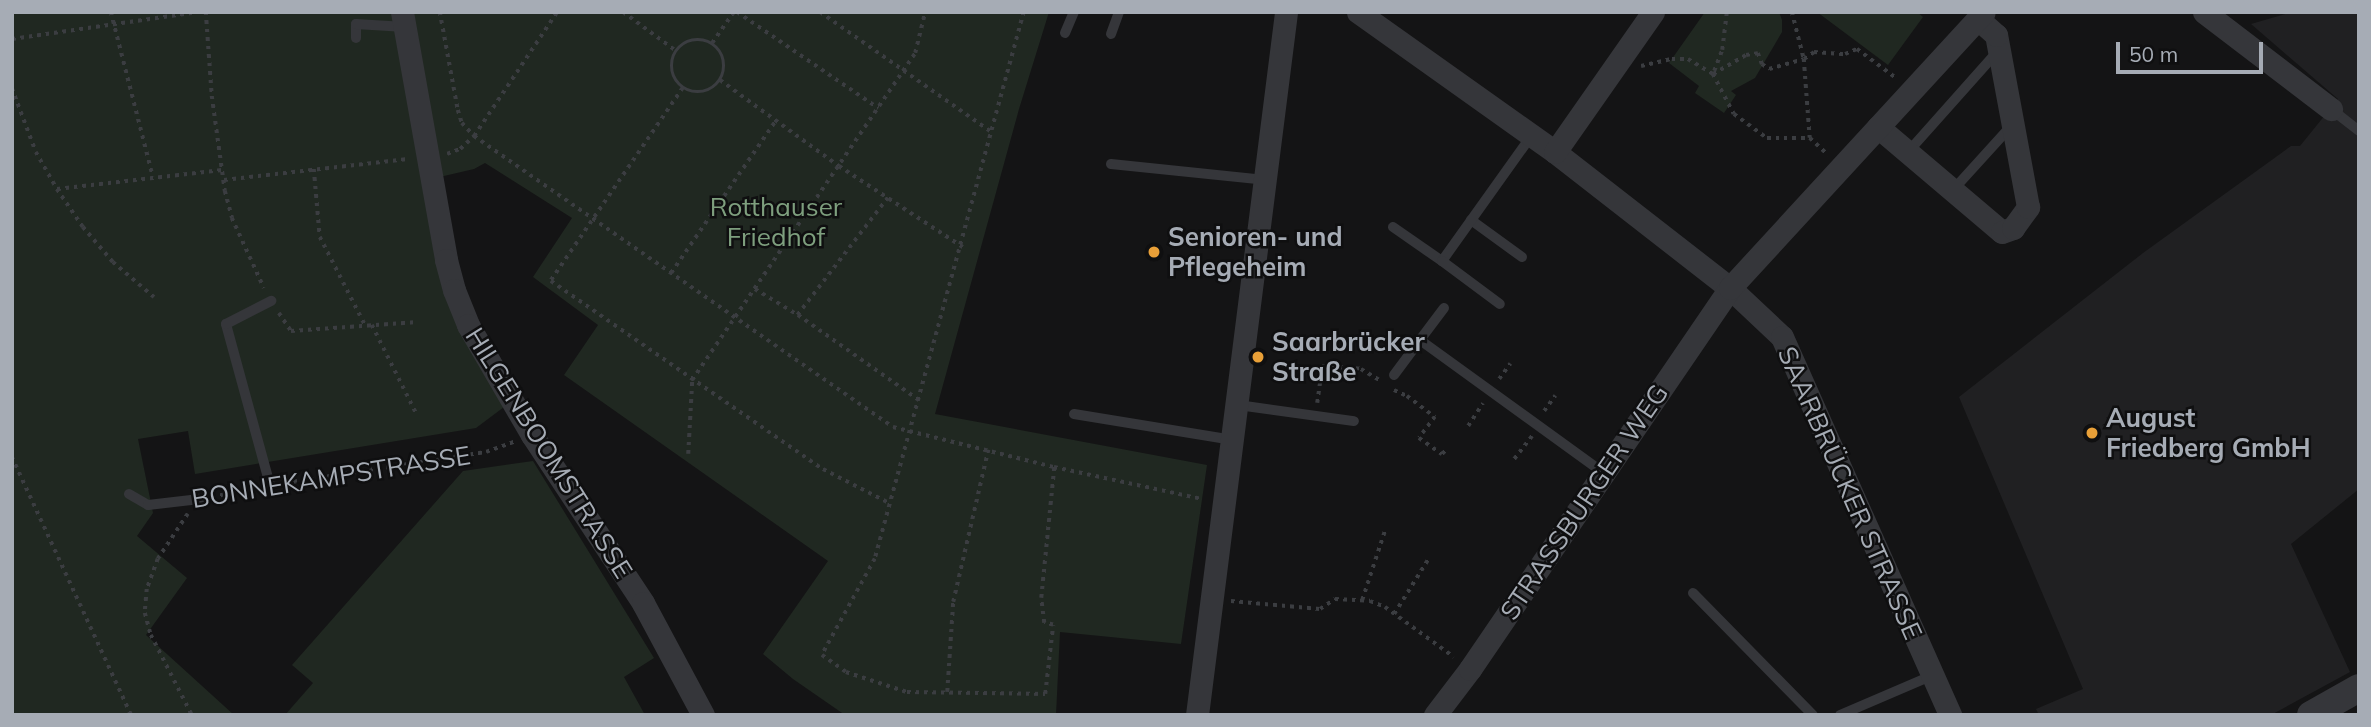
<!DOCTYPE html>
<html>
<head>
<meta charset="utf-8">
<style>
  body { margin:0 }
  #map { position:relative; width:2371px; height:727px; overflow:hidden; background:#141415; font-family:Mulish,sans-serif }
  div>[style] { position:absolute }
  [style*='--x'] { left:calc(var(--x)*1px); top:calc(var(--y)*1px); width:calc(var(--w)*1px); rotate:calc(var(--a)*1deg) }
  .built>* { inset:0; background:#202022 }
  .green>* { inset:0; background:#202821 }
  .path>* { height:3.5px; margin-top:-1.75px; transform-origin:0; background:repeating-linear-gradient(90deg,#3b3d41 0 3.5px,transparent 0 8.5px) }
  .path>.ring { margin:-1.75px; padding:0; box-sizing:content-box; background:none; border:3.5px solid #3b3d41; border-radius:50% }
  .service>* { height:10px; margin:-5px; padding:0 5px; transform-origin:5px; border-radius:5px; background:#35363a }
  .minor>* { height:23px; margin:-11.5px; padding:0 11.5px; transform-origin:11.5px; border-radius:11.5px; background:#35363a }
  .tertiary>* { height:28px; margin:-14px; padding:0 14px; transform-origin:14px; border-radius:14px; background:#35363a }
  .dots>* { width:19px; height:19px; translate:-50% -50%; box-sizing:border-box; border:4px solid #0f0f10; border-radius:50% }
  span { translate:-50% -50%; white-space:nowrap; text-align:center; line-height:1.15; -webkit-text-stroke:5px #0f0f10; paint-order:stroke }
  .park-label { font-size:26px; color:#7e9f7e }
  .poi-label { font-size:26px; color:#a6acb5; font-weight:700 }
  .left { translate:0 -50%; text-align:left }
  .street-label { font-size:26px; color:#a6acb5 }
  .frame { position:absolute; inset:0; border:14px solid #a6acb5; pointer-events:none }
  .scale { position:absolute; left:2116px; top:42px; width:147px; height:32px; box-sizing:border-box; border:4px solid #a6acb5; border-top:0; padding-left:9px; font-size:21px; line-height:24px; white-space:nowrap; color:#a6acb5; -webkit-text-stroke:5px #0f0f10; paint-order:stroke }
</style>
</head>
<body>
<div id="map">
  <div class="built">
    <div style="clip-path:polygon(2292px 12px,2359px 12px,2359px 489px,2291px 544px,2350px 672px,2271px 715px,2039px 715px,2036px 709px,2083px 689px,1959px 397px,2143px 253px,2291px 146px,2300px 146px,2338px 99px,2251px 24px)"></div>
  </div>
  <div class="green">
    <div style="clip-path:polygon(12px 12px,1049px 12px,1019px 109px,935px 414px,1207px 465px,1181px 644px,1060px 632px,1056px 715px,845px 715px,793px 679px,763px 654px,828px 561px,564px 375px,598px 325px,533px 277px,572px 218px,485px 163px,474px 169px,431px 179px,443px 261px,508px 404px,476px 428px,195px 474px,188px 431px,138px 439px,153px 513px,137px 536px,187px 578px,146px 635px,234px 715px,12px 715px)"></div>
    <div style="clip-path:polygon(1705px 12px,1779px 12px,1782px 20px,1782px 32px,1755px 78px,1731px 91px,1736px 95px,1724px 113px,1695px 93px,1699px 86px,1669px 63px)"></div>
    <div style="clip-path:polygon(1817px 12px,1917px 12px,1923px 17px,1888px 65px)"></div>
    <div style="clip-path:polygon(533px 461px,654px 658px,624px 677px,645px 715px,285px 715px,313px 683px,292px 665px,463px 471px)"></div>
  </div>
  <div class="path">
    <div style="--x:111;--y:12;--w:170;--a:75.7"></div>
    <div style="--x:206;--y:12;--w:84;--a:85.9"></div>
    <div style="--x:212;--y:96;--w:96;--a:82.2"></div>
    <div style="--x:225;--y:191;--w:28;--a:75"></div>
    <div style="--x:232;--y:218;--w:77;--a:65.4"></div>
    <div style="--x:440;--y:12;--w:100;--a:79.6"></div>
    <div style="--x:458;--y:110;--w:14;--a:73"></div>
    <div style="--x:462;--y:123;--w:18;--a:47"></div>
    <div style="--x:474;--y:136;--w:149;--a:-56.2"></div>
    <div style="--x:623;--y:12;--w:64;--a:36.2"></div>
    <div style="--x:737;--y:12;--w:171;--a:34.2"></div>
    <div style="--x:820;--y:12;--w:211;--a:35"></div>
    <div style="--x:1024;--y:12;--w:567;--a:105.24"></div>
    <div style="--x:875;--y:559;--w:110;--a:118.9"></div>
    <div style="--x:822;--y:655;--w:29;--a:35"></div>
    <div style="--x:846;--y:672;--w:64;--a:18.2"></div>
    <div style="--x:907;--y:692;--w:138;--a:0.8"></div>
    <div style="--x:1045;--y:694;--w:69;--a:-83.4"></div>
    <div style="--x:1053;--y:625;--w:9;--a:-167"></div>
    <div style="--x:1044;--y:623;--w:25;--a:-97"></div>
    <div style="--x:1041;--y:598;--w:132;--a:-84.3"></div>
    <div style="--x:1792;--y:12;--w:49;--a:75.7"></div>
    <div style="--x:1804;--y:59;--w:79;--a:85.7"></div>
    <div style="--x:12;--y:39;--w:186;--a:-8.3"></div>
    <div class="ring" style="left:672px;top:40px;width:48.5px;height:48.5px"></div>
    <div style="--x:712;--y:43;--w:38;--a:-55"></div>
    <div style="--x:1641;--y:66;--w:32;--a:-13"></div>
    <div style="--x:1672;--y:59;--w:16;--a:0"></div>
    <div style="--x:1688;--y:59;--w:29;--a:31"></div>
    <div style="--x:1713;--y:74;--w:45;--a:62.3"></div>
    <div style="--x:1734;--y:114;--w:41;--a:36"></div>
    <div style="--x:1767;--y:138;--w:43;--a:0"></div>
    <div style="--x:1810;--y:138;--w:25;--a:43"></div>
    <div style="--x:1714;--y:71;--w:22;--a:-69"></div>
    <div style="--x:1722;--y:50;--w:38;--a:-83"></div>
    <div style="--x:1713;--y:74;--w:38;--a:-30"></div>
    <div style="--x:1746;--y:55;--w:12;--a:-9"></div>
    <div style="--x:1758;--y:53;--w:12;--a:70"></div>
    <div style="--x:1762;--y:64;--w:9;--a:36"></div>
    <div style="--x:1769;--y:69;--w:36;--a:-16"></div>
    <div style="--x:1804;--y:59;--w:12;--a:-35"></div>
    <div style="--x:1814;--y:52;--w:31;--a:4"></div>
    <div style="--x:1845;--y:54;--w:13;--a:-23"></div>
    <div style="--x:1857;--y:49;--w:49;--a:36.6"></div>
    <div style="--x:720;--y:80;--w:147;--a:35.9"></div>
    <div style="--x:839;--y:166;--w:148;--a:33.2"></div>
    <div style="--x:12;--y:88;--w:68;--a:69.4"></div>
    <div style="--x:36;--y:152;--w:43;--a:60.4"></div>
    <div style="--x:57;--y:189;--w:46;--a:55.6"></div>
    <div style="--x:83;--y:227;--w:46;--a:49.4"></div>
    <div style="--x:113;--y:262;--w:54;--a:40.5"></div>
    <div style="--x:683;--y:88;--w:234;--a:124.4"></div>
    <div style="--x:551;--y:281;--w:331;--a:34.7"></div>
    <div style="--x:823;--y:469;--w:76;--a:27.2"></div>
    <div style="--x:447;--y:154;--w:14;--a:-21"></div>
    <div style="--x:460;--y:149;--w:19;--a:-43"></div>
    <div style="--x:474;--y:136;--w:510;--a:34.78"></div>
    <div style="--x:893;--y:427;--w:166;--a:14"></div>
    <div style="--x:1054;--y:467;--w:151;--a:12.2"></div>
    <div style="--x:314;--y:169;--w:68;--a:85"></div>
    <div style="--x:320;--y:237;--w:99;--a:62.9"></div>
    <div style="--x:224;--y:180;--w:185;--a:-6.5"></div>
    <div style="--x:57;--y:189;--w:166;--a:-6.6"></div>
    <div style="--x:888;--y:198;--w:148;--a:127.6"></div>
    <div style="--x:798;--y:315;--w:148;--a:35.1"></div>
    <div style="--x:671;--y:273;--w:186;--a:-55.5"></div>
    <div style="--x:755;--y:289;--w:50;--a:31.2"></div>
    <div style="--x:279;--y:313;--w:22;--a:56"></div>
    <div style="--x:291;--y:331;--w:127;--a:-4.1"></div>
    <div style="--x:372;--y:325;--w:101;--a:63.4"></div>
    <div style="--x:1499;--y:379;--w:19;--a:-54"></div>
    <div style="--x:1394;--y:390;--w:14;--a:25"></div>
    <div style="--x:1407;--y:396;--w:35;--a:37"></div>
    <div style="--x:1435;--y:417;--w:26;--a:127"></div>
    <div style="--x:1419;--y:438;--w:28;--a:35"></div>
    <div style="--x:1442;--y:454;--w:6;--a:-45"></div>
    <div style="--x:1317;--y:403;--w:37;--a:-82"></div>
    <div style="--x:1322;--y:366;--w:39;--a:4"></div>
    <div style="--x:1361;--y:369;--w:21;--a:31"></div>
    <div style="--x:1544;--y:411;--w:19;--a:-54"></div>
    <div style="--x:1468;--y:426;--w:27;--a:-57"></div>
    <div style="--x:688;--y:454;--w:74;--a:-86.9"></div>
    <div style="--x:692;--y:380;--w:396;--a:-55.7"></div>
    <div style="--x:915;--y:53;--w:42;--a:-76.3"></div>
    <div style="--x:12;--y:457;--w:284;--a:65.2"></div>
    <div style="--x:1514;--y:459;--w:29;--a:-52"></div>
    <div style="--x:285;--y:483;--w:203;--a:-8.8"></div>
    <div style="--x:486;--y:452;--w:30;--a:-20"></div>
    <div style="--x:212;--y:497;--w:45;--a:-11.6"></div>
    <div style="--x:188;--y:514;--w:54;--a:123.7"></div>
    <div style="--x:158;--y:559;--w:32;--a:110"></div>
    <div style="--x:147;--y:589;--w:24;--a:95"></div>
    <div style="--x:145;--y:613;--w:23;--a:75"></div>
    <div style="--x:151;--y:635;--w:90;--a:62.9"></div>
    <div style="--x:1362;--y:600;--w:74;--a:-71.8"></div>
    <div style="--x:1231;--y:601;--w:89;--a:5.1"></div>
    <div style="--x:1320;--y:609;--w:18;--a:-34"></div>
    <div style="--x:1335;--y:599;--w:35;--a:3"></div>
    <div style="--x:1370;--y:601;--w:16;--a:22"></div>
    <div style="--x:1385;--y:607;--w:85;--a:35.9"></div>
    <div style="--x:1394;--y:614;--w:66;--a:-58"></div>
    <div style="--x:947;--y:692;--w:90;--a:-86.2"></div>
    <div style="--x:953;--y:602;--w:156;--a:-77"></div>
  </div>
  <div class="service">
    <div style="--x:1065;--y:33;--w:23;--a:-67"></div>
    <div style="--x:1111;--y:34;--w:23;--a:-70"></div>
    <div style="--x:356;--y:38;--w:14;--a:-90"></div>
    <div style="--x:356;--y:24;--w:49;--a:3.5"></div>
    <div style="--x:2331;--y:109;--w:36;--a:38"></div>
    <div style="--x:1908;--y:152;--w:134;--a:-48.3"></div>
    <div style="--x:1111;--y:164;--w:157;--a:5.9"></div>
    <div style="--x:1953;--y:190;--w:88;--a:-47.8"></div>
    <div style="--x:1471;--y:220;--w:63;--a:36"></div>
    <div style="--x:1393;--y:227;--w:60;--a:34.8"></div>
    <div style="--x:1442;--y:261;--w:155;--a:-54.5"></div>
    <div style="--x:1442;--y:261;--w:72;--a:36.6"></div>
    <div style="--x:1444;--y:308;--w:40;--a:127"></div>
    <div style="--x:1420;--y:340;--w:227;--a:35.9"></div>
    <div style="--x:1394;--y:375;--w:44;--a:-53.4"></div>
    <div style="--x:1238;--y:405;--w:117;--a:7.9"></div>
    <div style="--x:1074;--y:414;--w:161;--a:9.3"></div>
    <div style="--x:270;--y:485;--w:167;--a:-105.3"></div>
    <div style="--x:226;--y:324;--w:51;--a:-27.1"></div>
    <div style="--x:129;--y:494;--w:22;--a:30"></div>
    <div style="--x:148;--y:505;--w:52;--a:-6.6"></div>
    <div style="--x:1693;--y:593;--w:171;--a:45.5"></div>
    <div style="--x:1840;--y:715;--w:99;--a:-23.2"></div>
  </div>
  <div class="minor">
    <div style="--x:402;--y:12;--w:252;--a:79.9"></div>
    <div style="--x:446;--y:260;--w:31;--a:75"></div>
    <div style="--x:454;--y:290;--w:38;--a:68"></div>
    <div style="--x:468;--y:325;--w:127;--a:59.8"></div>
    <div style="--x:532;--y:435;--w:201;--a:56.5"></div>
    <div style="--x:643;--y:603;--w:127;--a:61.8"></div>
    <div style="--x:1358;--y:12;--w:242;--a:35.4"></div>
    <div style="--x:1555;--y:152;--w:222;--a:37.9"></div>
    <div style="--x:1730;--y:288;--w:71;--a:43.3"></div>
    <div style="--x:1782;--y:337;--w:414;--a:66"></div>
    <div style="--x:2204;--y:12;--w:160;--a:37.4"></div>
    <div style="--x:1878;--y:127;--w:162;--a:40.3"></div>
    <div style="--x:2002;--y:232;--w:12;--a:-20"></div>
    <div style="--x:2013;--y:228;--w:26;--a:-54"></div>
    <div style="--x:2028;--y:207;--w:175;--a:-100.5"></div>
    <div style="--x:1996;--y:35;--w:24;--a:-138"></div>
    <div style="--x:1555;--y:152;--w:171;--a:-55"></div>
    <div style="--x:1197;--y:715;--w:709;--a:-82.78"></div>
    <div style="--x:1435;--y:715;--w:58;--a:-52.7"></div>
    <div style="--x:1470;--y:669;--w:461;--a:-55.7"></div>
    <div style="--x:1730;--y:288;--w:375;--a:-47.4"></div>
  </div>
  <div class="tertiary">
    <div style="--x:2311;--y:715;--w:55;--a:-29.4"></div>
  </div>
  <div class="dots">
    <div style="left:1154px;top:252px;background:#e9a038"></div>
    <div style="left:1258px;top:357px;background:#e9a038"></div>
    <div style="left:2092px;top:433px;background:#e9a038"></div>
  </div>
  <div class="park-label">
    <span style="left:776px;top:222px">Rotthauser<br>Friedhof</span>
  </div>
  <div class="poi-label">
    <span class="left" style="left:1168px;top:252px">Senioren- und<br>Pflegeheim</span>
    <span class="left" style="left:1272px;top:357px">Saarbrücker<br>Straße</span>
    <span class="left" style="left:2106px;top:433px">August<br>Friedberg GmbH</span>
  </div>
  <div class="street-label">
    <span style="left:549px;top:453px;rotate:58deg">HILGENBOOMSTRASSE</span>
    <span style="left:331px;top:477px;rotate:-9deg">BONNEKAMPSTRASSE</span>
    <span style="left:1850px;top:493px;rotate:66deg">SAARBRÜCKER STRASSE</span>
    <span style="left:1584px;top:502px;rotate:-56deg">STRASSBURGER WEG</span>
  </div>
  <div class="frame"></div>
  <div class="scale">50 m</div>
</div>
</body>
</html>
